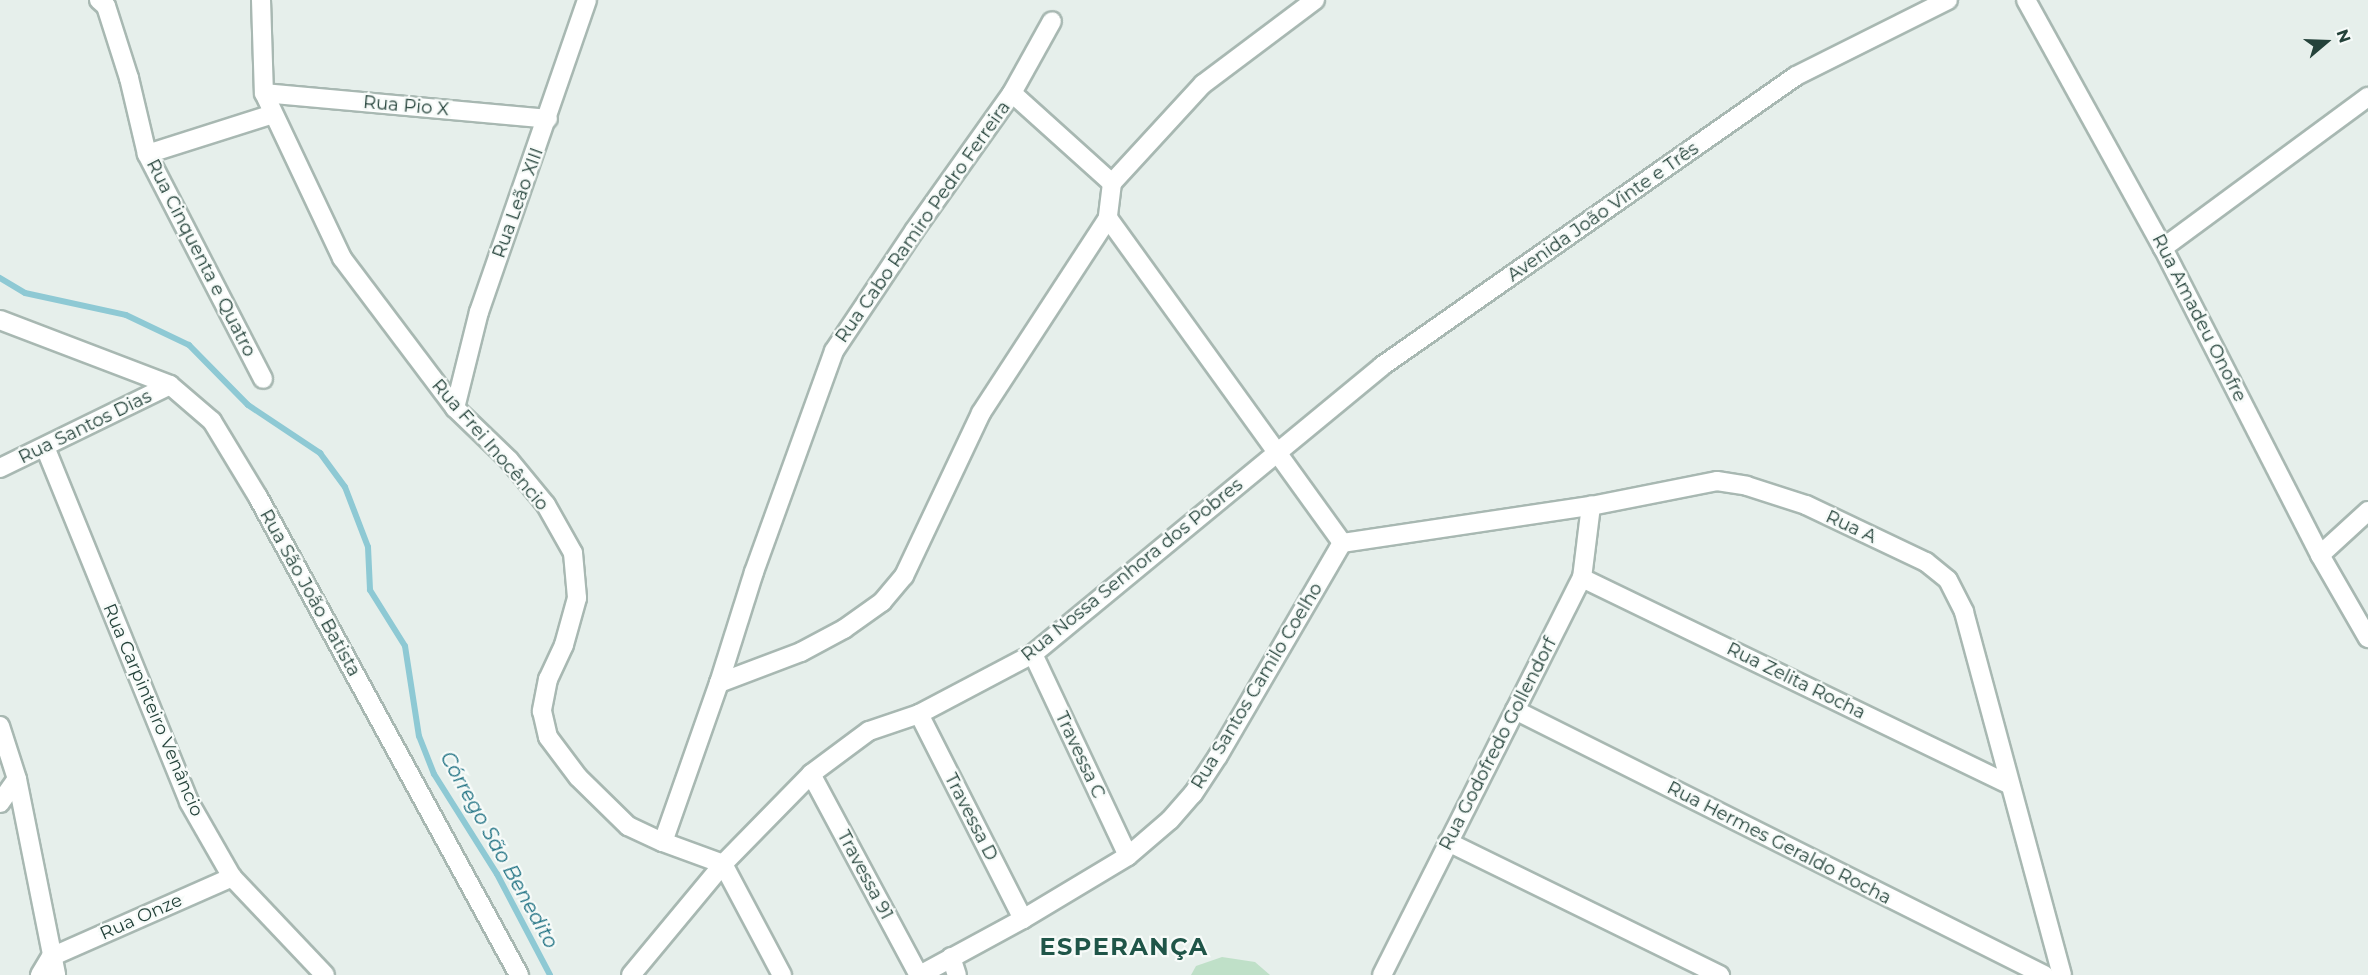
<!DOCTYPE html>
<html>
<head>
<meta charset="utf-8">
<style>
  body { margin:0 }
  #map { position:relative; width:2368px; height:975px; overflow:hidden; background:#e6efeb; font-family:Montserrat,sans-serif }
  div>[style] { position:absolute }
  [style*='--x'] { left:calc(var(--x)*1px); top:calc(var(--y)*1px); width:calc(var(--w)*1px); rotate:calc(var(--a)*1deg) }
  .green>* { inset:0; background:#bfe0c8 }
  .stream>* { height:6px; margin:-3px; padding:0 3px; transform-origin:3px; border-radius:3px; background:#8ec9d4 }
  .roads { filter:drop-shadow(2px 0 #a8b8b2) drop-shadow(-2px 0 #a8b8b2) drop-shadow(0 2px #a8b8b2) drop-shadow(0 -2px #a8b8b2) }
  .street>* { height:18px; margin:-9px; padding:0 9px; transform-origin:9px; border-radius:9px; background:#fff }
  span { translate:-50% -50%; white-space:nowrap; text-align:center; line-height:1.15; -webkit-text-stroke:4.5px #f7fbf9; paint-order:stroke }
  .street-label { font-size:18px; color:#24423a }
  .water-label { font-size:20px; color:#1c6f80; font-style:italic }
  .district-label { font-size:24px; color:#1f5548; font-weight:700; letter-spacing:1.5px }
  .north { position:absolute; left:2296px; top:12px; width:60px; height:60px; -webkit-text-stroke:4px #f7fbf9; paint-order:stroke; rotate:71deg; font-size:16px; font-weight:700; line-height:24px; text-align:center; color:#24423a }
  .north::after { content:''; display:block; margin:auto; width:21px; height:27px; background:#24423a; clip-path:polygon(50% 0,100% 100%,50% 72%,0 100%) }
</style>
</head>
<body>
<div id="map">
  <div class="green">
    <div style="clip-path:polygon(1222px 957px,1255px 962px,1270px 975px,1191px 975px,1196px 966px)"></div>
  </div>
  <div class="stream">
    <div style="--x:0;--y:278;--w:29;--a:31"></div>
    <div style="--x:25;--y:293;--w:103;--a:12.3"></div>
    <div style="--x:126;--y:315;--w:70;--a:25.5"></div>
    <div style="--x:189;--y:345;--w:84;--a:45.5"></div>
    <div style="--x:248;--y:405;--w:87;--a:33.7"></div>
    <div style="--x:320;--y:453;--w:42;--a:53.7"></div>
    <div style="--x:345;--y:487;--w:64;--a:69"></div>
    <div style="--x:368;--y:547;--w:43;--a:87.3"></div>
    <div style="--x:370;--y:590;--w:66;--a:58"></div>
    <div style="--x:405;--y:646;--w:91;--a:81.2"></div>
    <div style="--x:419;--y:736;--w:41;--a:68.5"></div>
    <div style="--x:434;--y:774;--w:118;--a:57.8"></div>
    <div style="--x:497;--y:874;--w:114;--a:62.3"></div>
  </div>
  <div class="roads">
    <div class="street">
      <div style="--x:99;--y:0;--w:9;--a:41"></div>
      <div style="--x:106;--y:6;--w:76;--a:72.3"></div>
      <div style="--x:129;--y:78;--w:78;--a:76.7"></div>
      <div style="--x:147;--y:154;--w:253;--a:62.7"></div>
      <div style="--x:261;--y:0;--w:93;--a:88.2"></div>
      <div style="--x:264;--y:93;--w:183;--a:64.7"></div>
      <div style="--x:342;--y:258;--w:188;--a:53"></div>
      <div style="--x:455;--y:408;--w:75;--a:43.9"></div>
      <div style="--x:509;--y:460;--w:58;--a:50.6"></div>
      <div style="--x:546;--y:505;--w:55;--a:60.6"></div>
      <div style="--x:573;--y:553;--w:45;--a:84.9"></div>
      <div style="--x:577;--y:598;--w:49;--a:105.5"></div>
      <div style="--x:564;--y:645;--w:38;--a:115"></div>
      <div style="--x:548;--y:679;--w:33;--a:101"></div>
      <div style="--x:542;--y:711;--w:27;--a:77"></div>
      <div style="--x:548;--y:737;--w:50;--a:53.1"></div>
      <div style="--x:578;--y:777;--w:70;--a:44.4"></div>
      <div style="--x:628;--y:826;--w:38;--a:25"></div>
      <div style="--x:663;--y:842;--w:64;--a:20.1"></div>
      <div style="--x:723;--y:864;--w:126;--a:62"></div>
      <div style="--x:1315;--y:0;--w:140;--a:143.1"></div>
      <div style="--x:1203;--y:84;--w:134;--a:132.6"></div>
      <div style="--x:1112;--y:183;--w:35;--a:97"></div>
      <div style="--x:1108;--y:218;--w:400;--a:54.2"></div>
      <div style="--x:2026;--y:0;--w:283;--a:61.1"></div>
      <div style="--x:2163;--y:248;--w:345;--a:62.9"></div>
      <div style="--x:2320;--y:555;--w:96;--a:60"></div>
      <div style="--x:264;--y:93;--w:285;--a:5.2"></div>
      <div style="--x:1012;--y:93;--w:82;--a:-60.9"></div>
      <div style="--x:147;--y:154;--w:132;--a:-17.6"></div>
      <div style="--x:2163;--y:248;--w:255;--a:-36.4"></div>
      <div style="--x:0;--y:320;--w:182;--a:20.9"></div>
      <div style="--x:170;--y:385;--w:55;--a:40.6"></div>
      <div style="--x:212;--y:421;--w:89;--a:58.8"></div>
      <div style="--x:258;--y:497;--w:545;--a:61.36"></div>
      <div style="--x:455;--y:408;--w:99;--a:-76"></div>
      <div style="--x:479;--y:312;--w:330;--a:-70.9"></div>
      <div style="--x:45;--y:447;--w:383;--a:67.9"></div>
      <div style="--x:189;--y:802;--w:86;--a:60.2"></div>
      <div style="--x:232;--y:877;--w:135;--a:46.5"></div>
      <div style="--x:0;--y:468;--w:189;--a:-26"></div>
      <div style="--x:1342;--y:543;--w:252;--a:-8.5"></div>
      <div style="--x:1591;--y:506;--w:128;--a:-11.2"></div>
      <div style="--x:1717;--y:481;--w:30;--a:9"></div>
      <div style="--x:1747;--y:486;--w:62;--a:17.9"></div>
      <div style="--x:1806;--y:505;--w:133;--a:25.4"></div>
      <div style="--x:1926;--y:562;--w:28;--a:39"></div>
      <div style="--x:1948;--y:580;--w:36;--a:63"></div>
      <div style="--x:1964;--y:612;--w:376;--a:74.9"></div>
      <div style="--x:2320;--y:555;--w:65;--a:-42.5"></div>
      <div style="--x:1582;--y:578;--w:475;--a:25.8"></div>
      <div style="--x:1033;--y:654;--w:223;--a:64.8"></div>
      <div style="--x:719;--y:683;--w:88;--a:-20.7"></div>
      <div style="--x:801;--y:652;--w:49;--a:-28.1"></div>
      <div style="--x:844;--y:629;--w:47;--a:-35.4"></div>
      <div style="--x:882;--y:602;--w:34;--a:-50"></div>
      <div style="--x:904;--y:576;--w:180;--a:-64.7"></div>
      <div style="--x:981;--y:413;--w:233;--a:-56.9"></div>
      <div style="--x:1515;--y:710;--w:592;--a:26.61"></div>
      <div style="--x:919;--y:714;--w:230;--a:63.1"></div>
      <div style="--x:0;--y:726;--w:56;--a:72.2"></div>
      <div style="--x:17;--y:779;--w:200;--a:78.7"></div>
      <div style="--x:811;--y:774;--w:228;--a:61.8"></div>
      <div style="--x:0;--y:803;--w:29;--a:-55"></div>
      <div style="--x:663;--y:842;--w:169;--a:-70.6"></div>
      <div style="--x:719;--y:683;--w:116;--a:-72.5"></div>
      <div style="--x:754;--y:572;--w:235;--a:-70.1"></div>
      <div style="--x:834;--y:351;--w:144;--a:-56.3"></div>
      <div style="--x:914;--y:231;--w:169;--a:-54.6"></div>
      <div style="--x:1012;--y:93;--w:135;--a:42"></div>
      <div style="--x:1448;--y:842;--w:303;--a:26.1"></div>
      <div style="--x:951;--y:957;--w:19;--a:72"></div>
      <div style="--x:40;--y:975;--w:21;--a:-59"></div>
      <div style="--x:51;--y:957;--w:198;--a:-23.8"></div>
      <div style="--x:631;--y:975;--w:144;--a:-50.3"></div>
      <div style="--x:723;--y:864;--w:126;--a:-45.6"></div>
      <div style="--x:811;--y:774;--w:72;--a:-36.6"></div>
      <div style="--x:869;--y:731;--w:53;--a:-18.8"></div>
      <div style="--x:919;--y:714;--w:129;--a:-27.8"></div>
      <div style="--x:1033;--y:654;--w:452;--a:-39.5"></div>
      <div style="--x:1382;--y:366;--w:505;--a:-35.01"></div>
      <div style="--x:1796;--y:76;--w:170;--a:-26.6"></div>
      <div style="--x:920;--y:975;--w:117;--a:-28.5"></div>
      <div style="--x:1023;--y:919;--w:122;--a:-31"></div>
      <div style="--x:1128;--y:856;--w:55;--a:-40.6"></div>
      <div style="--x:1170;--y:820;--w:35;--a:-49"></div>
      <div style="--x:1193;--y:794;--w:45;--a:-56.7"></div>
      <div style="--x:1218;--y:756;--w:246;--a:-59.8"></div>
      <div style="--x:1382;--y:975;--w:445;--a:-63.3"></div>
      <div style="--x:1582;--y:578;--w:73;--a:-82.9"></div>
    </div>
  </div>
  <div class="street-label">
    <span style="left:406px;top:106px;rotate:5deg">Rua Pio X</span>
    <span style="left:518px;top:203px;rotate:-70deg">Rua Leão XIII</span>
    <span style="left:1603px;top:212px;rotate:-35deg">Avenida João Vinte e Três</span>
    <span style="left:923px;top:222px;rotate:-55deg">Rua Cabo Ramiro Pedro Ferreira</span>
    <span style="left:201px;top:258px;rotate:63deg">Rua Cinquenta e Quatro</span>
    <span style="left:2199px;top:318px;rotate:63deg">Rua Amadeu Onofre</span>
    <span style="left:85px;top:427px;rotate:-26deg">Rua Santos Dias</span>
    <span style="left:490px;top:445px;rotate:49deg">Rua Frei Inocêncio</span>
    <span style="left:1851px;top:527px;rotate:25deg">Rua A</span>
    <span style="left:1132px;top:570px;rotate:-39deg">Rua Nossa Senhora dos Pobres</span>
    <span style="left:310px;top:593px;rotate:61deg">Rua São João Batista</span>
    <span style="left:1796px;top:681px;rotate:26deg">Rua Zelita Rocha</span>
    <span style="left:1257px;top:686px;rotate:-59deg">Rua Santos Camilo Coelho</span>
    <span style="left:153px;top:710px;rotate:67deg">Rua Carpinteiro Venâncio</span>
    <span style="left:1498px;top:744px;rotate:-63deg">Rua Godofredo Gollendorf</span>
    <span style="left:1080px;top:755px;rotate:65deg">Travessa C</span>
    <span style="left:971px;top:817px;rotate:63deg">Travessa D</span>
    <span style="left:1779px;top:843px;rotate:27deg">Rua Hermes Geraldo Rocha</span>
    <span style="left:865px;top:875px;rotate:62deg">Travessa 91</span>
    <span style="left:141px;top:917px;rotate:-24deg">Rua Onze</span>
  </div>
  <div class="water-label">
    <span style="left:499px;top:850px;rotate:61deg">Córrego São Benedito</span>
  </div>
  <div class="district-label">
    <span style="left:1124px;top:947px">ESPERANÇA</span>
  </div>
  <div class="north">N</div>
</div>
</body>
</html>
